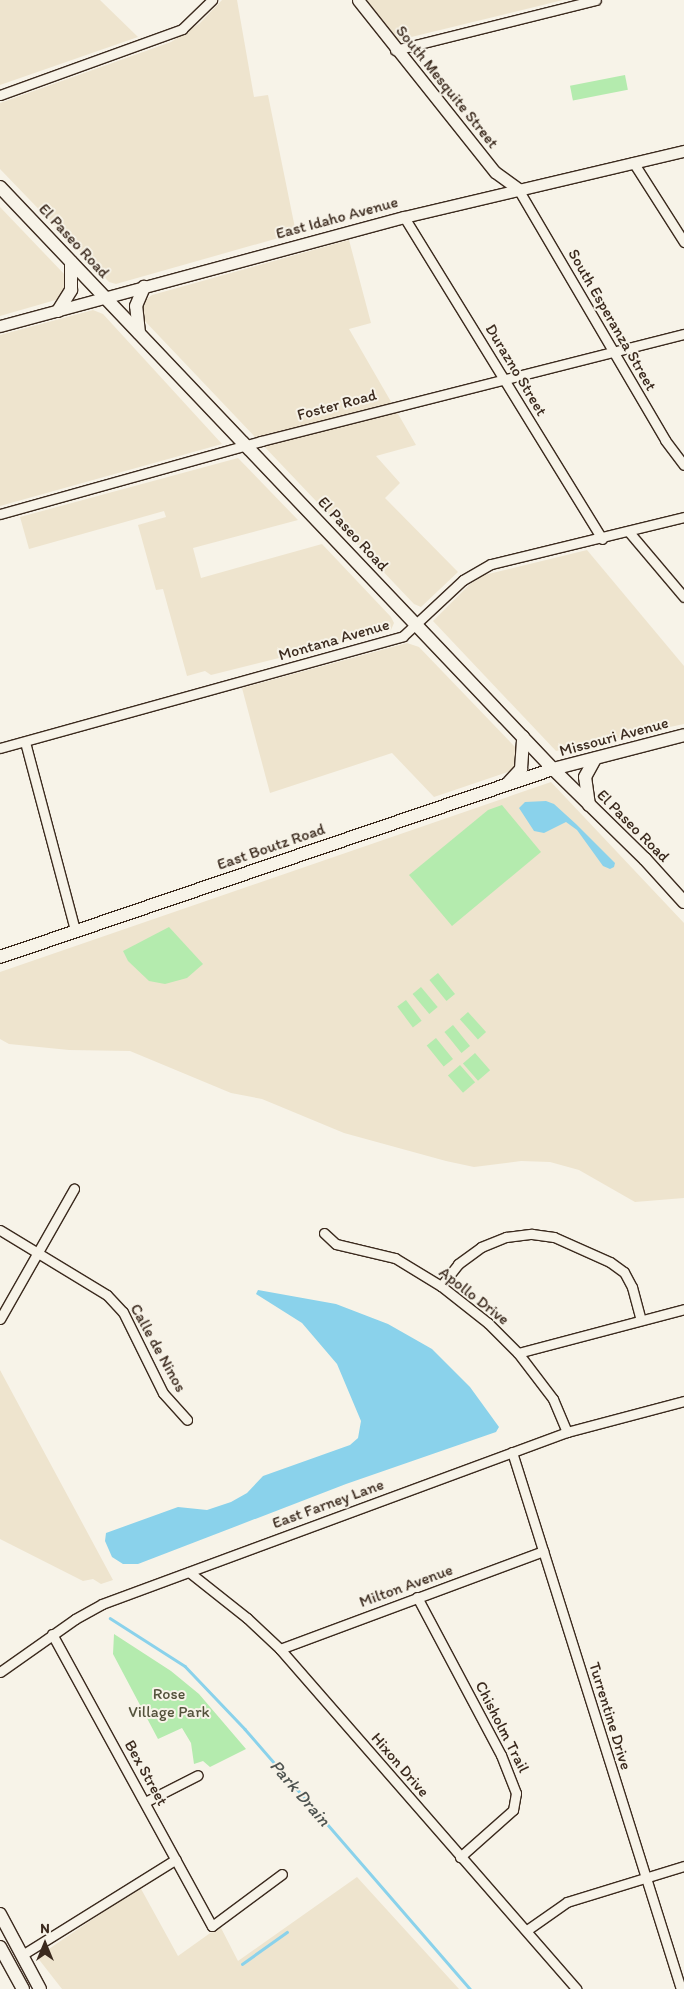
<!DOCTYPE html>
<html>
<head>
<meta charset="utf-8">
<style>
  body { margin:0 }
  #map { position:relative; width:684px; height:1989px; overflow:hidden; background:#f7f3e8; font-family:Itim,sans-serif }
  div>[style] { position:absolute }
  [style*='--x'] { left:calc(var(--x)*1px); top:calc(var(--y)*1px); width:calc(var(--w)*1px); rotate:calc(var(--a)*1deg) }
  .built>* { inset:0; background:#eee4ce }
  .green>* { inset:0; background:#b4ebae; transform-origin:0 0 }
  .water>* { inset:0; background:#8ad2eb }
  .stream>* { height:2.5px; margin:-1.25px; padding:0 1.25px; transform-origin:1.25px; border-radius:1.25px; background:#8ad2eb }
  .roads { filter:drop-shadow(1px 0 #3b2a1e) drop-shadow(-1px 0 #3b2a1e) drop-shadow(0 1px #3b2a1e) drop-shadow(0 -1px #3b2a1e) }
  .minor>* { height:9px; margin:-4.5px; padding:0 4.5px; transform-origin:4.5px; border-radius:4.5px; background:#f7f3e8 }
  .tertiary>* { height:11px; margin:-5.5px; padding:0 5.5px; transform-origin:5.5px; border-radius:5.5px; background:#f7f3e8 }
  .secondary>* { height:12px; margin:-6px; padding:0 6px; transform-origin:6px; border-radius:6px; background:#f7f3e8 }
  span { translate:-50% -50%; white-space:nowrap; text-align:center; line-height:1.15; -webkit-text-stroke:4px #f7f3e8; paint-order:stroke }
  .street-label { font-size:16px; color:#3b2a1e }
  .park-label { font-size:16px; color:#53513b }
  .water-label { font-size:18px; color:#4f5451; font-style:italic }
  .north { position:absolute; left:20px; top:1919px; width:50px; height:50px; -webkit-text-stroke:4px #f7f3e8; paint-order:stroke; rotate:0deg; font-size:14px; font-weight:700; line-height:20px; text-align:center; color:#3b2a1e }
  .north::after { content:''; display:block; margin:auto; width:18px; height:22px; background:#3b2a1e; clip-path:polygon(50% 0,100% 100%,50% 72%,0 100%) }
</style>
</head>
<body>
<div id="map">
  <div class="built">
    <div style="clip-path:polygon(0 0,100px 0,138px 37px,0 85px)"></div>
    <div style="clip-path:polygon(222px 0,237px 0,254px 97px,268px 95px,296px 233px,116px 284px,109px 282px,0 169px,0 103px,171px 42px,200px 23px)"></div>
    <div style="clip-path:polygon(364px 0,563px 0,395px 41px)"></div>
    <div style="clip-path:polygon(0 207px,66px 276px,67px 288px,59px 299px,0 316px)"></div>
    <div style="clip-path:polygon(349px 240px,371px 323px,349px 329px,416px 445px,376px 456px,400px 483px,385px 498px,458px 572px,421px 607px,414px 604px,141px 317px,143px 302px,152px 295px)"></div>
    <div style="clip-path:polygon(93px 310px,103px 314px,222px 444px,0 506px,0 335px)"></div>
    <div style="clip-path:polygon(238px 458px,298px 520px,193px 548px,201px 578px,322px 544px,391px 617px,394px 623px,391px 630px,211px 675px,205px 671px,187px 676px,163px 589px,156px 590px,138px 525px,166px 517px,164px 511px,29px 549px,20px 517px)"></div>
    <div style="clip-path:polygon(587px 550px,684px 666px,684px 724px,556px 751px,433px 621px,470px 584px,484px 575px)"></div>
    <div style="clip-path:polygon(407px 643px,419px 647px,515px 747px,518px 753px,514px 770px,434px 797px,392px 753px,270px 793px,242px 688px)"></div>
    <div style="clip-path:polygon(551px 782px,684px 923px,684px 1198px,635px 1202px,579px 1170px,550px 1162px,521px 1161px,474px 1167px,446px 1161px,344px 1133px,262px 1099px,231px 1093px,130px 1051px,69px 1050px,9px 1044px,0 1039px,0 972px)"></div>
    <div style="clip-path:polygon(0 1370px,36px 1437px,113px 1580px,101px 1584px,93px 1579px,83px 1581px,0 1539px)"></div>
    <div style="clip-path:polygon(357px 1877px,459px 1989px,62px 1989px,37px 1957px,140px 1887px,178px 1956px,220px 1926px,238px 1961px)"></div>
  </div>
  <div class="green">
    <div style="left:625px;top:75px;width:15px;height:56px;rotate:79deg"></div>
    <div style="clip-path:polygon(502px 805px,541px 852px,452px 926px,409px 875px,488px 810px)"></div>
    <div style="clip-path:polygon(169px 927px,203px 964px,187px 978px,165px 984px,149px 981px,128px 961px,123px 951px)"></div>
    <div style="left:438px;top:973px;width:27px;height:11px;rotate:51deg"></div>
    <div style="left:421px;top:987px;width:26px;height:11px;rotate:50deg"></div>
    <div style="left:406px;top:1000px;width:26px;height:11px;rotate:53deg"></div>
    <div style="left:468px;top:1012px;width:27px;height:11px;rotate:48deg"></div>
    <div style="left:453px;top:1025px;width:27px;height:11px;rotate:51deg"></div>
    <div style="left:436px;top:1038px;width:27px;height:12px;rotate:51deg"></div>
    <div style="left:475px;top:1053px;width:23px;height:16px;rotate:49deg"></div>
    <div style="left:460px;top:1065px;width:23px;height:16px;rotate:49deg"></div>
    <div style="clip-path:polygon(114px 1634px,171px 1671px,199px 1694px,246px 1749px,210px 1767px,203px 1761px,194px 1764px,191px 1743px,182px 1728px,158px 1739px,113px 1654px)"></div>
  </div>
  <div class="water">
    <div style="clip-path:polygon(546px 801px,554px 804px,576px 824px,615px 863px,614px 867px,610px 869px,603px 866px,577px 830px,566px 822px,544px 833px,534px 831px,519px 808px,525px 802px)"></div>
    <div style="clip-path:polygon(258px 1290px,336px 1304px,388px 1324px,432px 1349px,470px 1387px,499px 1427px,496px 1432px,346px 1484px,138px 1564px,123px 1564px,112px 1557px,105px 1541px,106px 1533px,178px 1507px,207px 1510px,231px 1502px,247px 1493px,263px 1476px,350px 1445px,358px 1438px,361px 1421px,337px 1364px,302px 1323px,256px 1294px)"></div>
  </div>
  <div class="stream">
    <div style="--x:110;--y:1618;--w:89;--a:32.6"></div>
    <div style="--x:185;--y:1666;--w:87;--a:46.4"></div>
    <div style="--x:245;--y:1729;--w:344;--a:49.1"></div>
    <div style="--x:242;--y:1964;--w:55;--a:-35.4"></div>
  </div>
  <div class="roads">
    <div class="minor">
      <div style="--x:395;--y:50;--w:207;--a:-14"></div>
      <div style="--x:0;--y:95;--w:194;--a:-19.9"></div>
      <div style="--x:182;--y:29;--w:42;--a:-44"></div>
      <div style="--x:633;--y:162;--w:95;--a:57.5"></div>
      <div style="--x:518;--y:189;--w:291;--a:59.6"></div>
      <div style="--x:665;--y:440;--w:31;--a:53"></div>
      <div style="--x:404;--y:217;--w:378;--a:58.4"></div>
      <div style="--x:0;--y:514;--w:271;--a:-15.6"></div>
      <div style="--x:261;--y:441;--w:436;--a:-14.2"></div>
      <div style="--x:629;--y:532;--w:85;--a:49.8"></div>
      <div style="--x:25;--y:742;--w:195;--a:75.1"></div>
      <div style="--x:0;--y:748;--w:418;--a:-15.5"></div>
      <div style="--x:403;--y:636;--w:82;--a:-43"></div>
      <div style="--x:463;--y:580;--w:32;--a:-30"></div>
      <div style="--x:491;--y:564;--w:199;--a:-13.7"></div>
      <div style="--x:0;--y:1230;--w:125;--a:31.3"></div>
      <div style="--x:107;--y:1295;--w:23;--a:47"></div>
      <div style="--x:123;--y:1312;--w:90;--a:63.7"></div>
      <div style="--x:163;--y:1393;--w:36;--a:48"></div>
      <div style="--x:324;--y:1233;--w:16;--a:43"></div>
      <div style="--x:336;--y:1244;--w:61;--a:13.3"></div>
      <div style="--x:395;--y:1258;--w:54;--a:31.3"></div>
      <div style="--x:441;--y:1286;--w:60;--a:38.2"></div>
      <div style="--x:488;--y:1323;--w:42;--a:45"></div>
      <div style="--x:518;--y:1353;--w:58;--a:52.7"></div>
      <div style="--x:553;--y:1399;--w:36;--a:67"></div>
      <div style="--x:441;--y:1286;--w:28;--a:-52"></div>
      <div style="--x:458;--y:1264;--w:29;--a:-36"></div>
      <div style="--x:481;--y:1247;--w:27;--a:-22"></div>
      <div style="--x:506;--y:1237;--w:26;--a:-7"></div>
      <div style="--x:532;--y:1234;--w:22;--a:8"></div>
      <div style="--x:554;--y:1237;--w:61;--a:24.1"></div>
      <div style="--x:610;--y:1262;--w:17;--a:36"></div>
      <div style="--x:624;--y:1272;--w:17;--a:62"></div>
      <div style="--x:632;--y:1287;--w:34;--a:75"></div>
      <div style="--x:0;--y:1319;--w:150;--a:-60.4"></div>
      <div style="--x:518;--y:1353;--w:172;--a:-14.8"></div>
      <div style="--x:512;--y:1452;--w:563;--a:72.53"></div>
      <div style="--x:189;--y:1572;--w:74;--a:38.4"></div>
      <div style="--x:247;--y:1618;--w:45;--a:43.2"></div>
      <div style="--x:280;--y:1649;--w:451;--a:48.9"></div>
      <div style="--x:417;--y:1597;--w:179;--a:62"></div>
      <div style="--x:501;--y:1755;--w:41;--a:68.5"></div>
      <div style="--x:516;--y:1793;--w:17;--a:100"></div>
      <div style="--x:513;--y:1810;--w:71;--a:138.4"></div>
      <div style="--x:52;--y:1634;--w:333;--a:61.3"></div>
      <div style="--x:212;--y:1926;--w:87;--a:-36.6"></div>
      <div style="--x:280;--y:1649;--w:281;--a:-20.4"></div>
      <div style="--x:0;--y:1672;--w:92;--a:-35.2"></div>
      <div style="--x:75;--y:1619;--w:31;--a:-29"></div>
      <div style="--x:102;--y:1604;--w:496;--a:-20.3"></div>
      <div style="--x:567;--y:1432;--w:121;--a:-14.8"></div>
      <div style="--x:145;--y:1802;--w:59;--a:-27"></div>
      <div style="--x:527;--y:1930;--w:49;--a:-35"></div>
      <div style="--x:567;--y:1902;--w:122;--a:-17.1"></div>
      <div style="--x:22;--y:1955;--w:181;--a:-31.9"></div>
    </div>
    <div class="tertiary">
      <div style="--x:358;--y:0;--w:220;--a:51.5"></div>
      <div style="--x:495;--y:172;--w:29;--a:36"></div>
      <div style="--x:0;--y:326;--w:418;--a:-15.1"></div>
      <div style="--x:404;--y:217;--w:288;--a:-13.3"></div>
    </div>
    <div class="secondary">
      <div style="--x:0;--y:187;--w:803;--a:46.46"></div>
      <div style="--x:553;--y:769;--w:129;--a:44.4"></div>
      <div style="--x:645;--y:859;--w:58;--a:47.8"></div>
      <div style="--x:58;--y:311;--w:25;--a:-58"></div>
      <div style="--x:71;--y:290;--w:28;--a:-90"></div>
      <div style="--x:139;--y:333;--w:27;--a:-96"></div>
      <div style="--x:136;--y:306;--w:21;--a:-67"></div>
      <div style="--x:509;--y:782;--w:18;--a:-47"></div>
      <div style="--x:521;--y:769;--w:32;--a:-86"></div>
      <div style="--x:589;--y:805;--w:28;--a:-98"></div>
      <div style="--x:585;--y:777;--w:21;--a:-61"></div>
      <div style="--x:0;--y:957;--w:584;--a:-18.78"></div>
      <div style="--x:553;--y:769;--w:135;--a:-14.5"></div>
      <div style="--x:0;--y:1914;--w:85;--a:61.9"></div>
      <div style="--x:0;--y:1947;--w:48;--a:61.3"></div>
    </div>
  </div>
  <div class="street-label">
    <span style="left:447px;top:87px;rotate:51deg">South Mesquite Street</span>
    <span style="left:337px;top:218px;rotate:-15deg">East Idaho Avenue</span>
    <span style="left:74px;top:241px;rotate:47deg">El Paseo Road</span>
    <span style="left:612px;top:320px;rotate:60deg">South Esperanza Street</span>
    <span style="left:516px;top:370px;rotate:59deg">Durazno Street</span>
    <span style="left:337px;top:405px;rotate:-15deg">Foster Road</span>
    <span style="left:353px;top:534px;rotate:47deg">El Paseo Road</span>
    <span style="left:334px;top:640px;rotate:-16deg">Montana Avenue</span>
    <span style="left:614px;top:737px;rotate:-15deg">Missouri Avenue</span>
    <span style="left:633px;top:826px;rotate:45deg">El Paseo Road</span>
    <span style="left:271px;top:847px;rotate:-19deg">East Boutz Road</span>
    <span style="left:474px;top:1296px;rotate:38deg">Apollo Drive</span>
    <span style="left:158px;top:1348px;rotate:61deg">Calle de Ninos</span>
    <span style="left:328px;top:1504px;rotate:-20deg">East Farney Lane</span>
    <span style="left:406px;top:1586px;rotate:-20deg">Milton Avenue</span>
    <span style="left:610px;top:1716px;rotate:73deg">Turrentine Drive</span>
    <span style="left:502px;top:1727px;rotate:63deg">Chisholm Trail</span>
    <span style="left:400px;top:1765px;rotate:49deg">Hixon Drive</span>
    <span style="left:146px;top:1773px;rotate:61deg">Bex Street</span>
  </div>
  <div class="park-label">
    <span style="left:169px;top:1703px">Rose<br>Village Park</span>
  </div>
  <div class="water-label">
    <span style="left:300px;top:1793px;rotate:49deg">Park Drain</span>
  </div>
  <div class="north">N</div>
</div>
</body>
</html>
